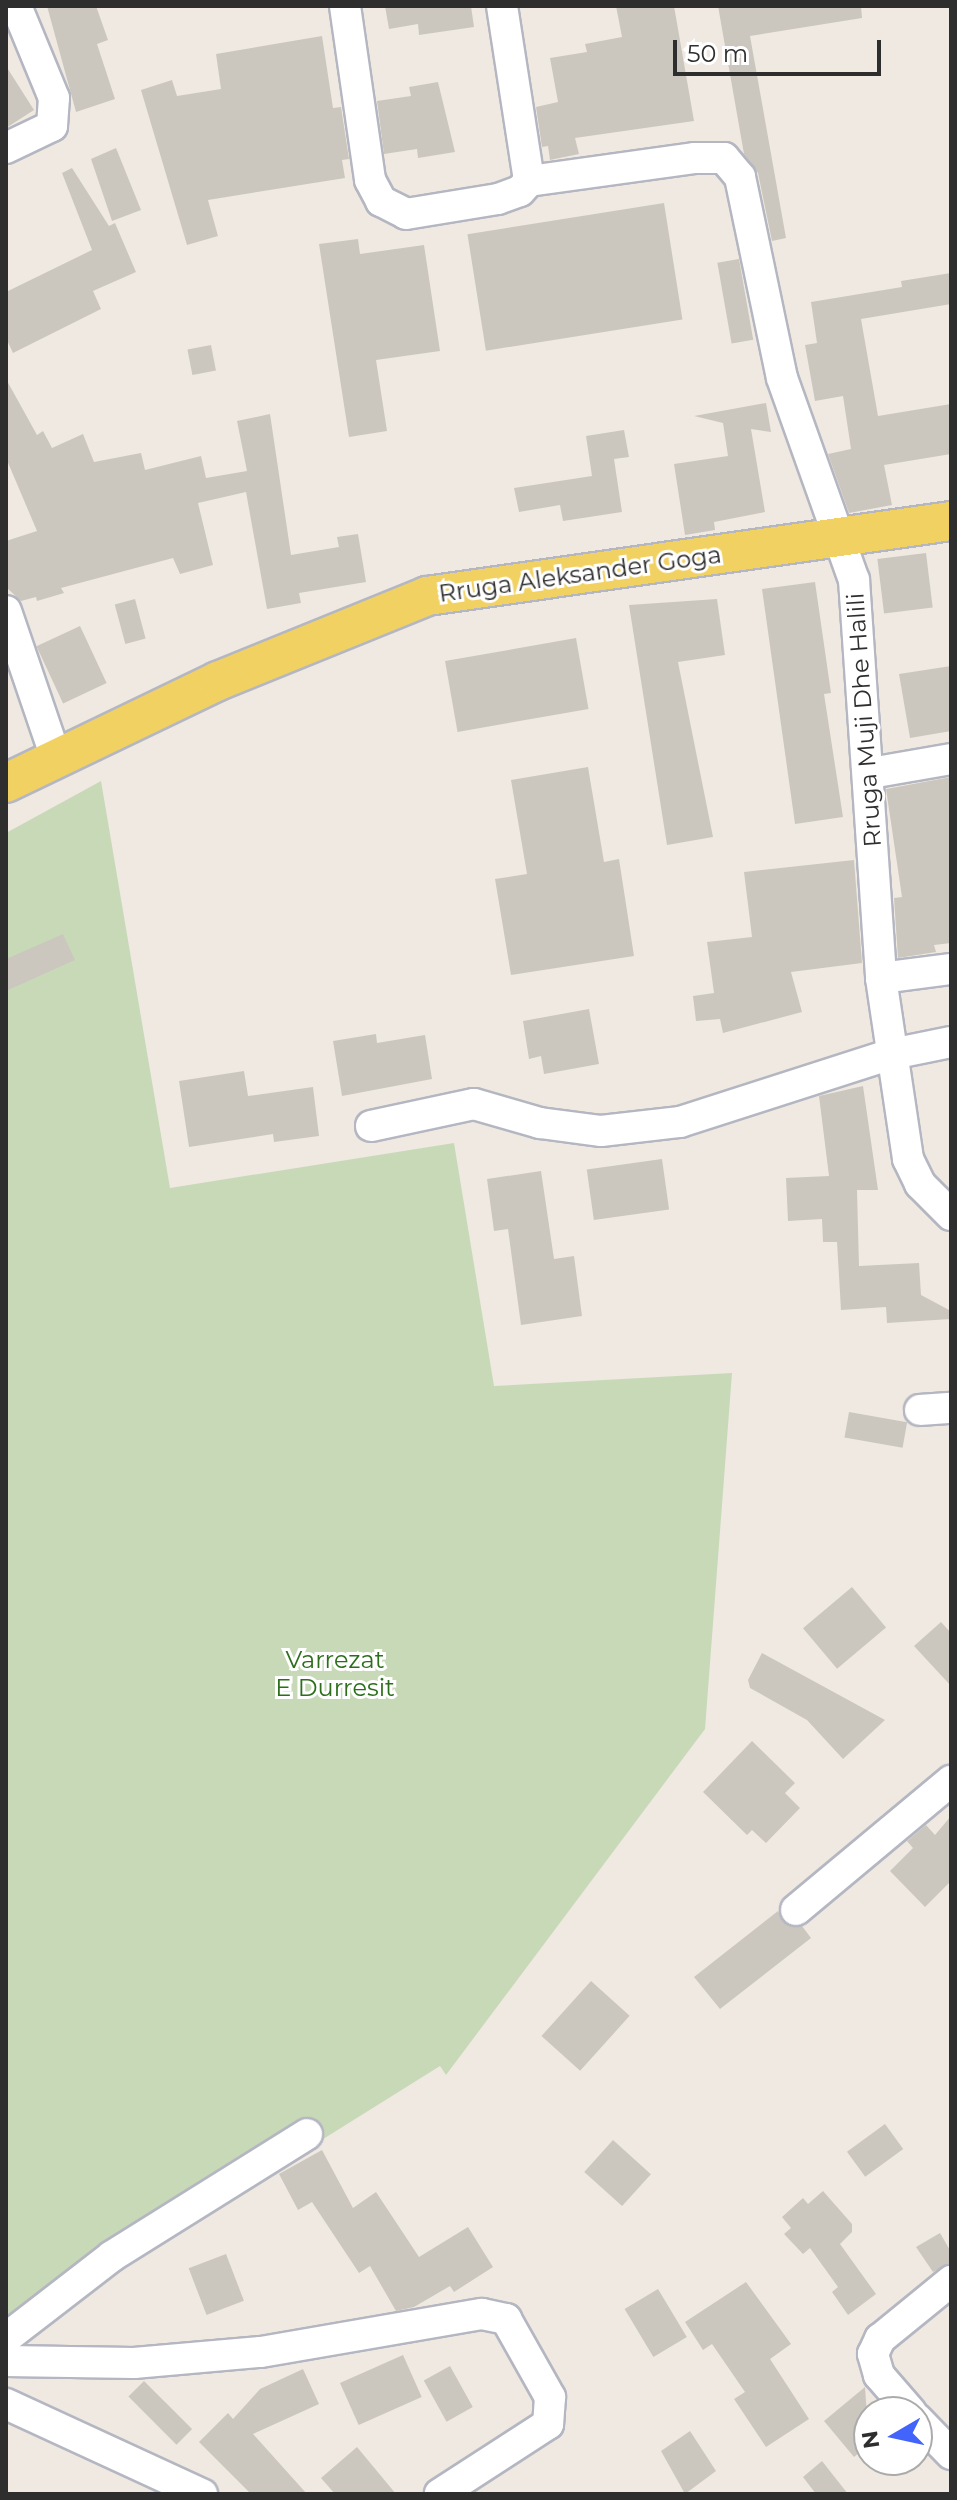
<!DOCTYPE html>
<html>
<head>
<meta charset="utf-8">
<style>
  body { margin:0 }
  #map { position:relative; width:957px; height:2500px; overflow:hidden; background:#efe9e1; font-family:Montserrat,sans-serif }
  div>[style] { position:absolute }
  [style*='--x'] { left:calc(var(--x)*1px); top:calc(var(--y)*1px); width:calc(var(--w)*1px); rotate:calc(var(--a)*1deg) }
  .cemetery>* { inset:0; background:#c8d9b8 }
  .building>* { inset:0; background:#cbc7bf; transform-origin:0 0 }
  .roads { filter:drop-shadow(2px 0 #b4b7c1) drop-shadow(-2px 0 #b4b7c1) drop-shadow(0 2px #b4b7c1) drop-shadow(0 -2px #b4b7c1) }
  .minor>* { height:30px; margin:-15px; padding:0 15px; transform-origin:15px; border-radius:15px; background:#fff }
  .major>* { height:38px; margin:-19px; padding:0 19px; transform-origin:19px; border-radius:19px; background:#f2d163 }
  span { translate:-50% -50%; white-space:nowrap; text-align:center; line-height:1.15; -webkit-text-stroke:6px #fff; paint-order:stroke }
  .street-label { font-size:24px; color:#2e2e2e }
  .park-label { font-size:24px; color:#2c6e1b }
  .frame { position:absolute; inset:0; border:8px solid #2e2e2e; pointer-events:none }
  .north { position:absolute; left:853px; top:2396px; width:80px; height:80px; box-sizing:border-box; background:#fff; border:2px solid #ababab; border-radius:50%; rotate:261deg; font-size:22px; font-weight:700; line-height:32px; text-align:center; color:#2e2e2e }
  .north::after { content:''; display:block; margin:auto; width:28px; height:36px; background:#4264fb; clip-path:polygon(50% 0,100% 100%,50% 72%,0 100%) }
  .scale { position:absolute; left:673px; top:40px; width:208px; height:36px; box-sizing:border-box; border:4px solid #2e2e2e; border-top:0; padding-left:10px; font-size:24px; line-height:28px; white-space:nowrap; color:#2e2e2e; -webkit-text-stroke:6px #fff; paint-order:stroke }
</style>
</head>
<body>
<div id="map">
  <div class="cemetery">
    <div style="clip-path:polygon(101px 781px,170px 1188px,454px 1143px,494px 1386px,732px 1373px,705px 1729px,446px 2075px,440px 2066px,6px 2337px,6px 833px)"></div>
  </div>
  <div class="building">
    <div style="clip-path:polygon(47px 6px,96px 6px,108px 40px,97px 44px,115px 99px,76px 112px)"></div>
    <div style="clip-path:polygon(385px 6px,471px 6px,474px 27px,419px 35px,418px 24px,389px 29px)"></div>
    <div style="clip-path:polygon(616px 6px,674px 6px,694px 121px,575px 138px,579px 154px,550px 160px,548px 146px,542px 147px,536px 107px,558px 102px,550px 58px,587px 52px,585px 44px,622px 37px)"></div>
    <div style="clip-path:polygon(718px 6px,861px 6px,862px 18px,750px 36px,786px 238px,772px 241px,758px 173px,744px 154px)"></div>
    <div style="clip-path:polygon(322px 36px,333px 108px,341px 107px,349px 159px,342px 160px,345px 178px,208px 200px,218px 236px,187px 245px,141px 90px,172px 80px,177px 96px,221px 89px,216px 54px)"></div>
    <div style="clip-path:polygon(6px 66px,34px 110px,6px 128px)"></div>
    <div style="clip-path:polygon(438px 82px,455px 152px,418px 158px,417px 149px,384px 154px,377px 101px,411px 96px,409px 87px)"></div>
    <div style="clip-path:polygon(116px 148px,141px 210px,112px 221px,91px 159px)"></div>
    <div style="clip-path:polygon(72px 168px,109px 226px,115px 223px,136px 272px,93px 291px,101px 309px,13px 353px,6px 338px,6px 292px,92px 250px,62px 173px)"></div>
    <div style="left:664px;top:203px;width:118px;height:199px;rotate:81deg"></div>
    <div style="clip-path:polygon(358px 239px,360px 254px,424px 245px,440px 351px,376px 360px,387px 431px,349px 437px,319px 244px)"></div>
    <div style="left:739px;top:259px;width:82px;height:22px;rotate:80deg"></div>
    <div style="clip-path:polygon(951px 273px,951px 304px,861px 319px,878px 416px,951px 404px,951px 454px,884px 465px,892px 505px,849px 513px,828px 454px,851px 449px,843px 396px,815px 401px,805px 345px,817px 343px,811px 302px,902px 287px,901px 281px)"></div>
    <div style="left:211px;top:345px;width:26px;height:24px;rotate:79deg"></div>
    <div style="clip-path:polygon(6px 379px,37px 435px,43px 431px,52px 448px,83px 434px,94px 462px,141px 453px,145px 470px,201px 456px,206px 478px,247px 471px,237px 421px,270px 414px,291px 555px,339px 547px,337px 537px,358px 534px,366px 582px,299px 593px,301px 603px,267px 609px,246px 492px,198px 503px,213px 565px,180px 574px,173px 558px,61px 588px,64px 593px,37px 601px,36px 597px,21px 601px,6px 587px,6px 541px,37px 531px,6px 458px)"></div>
    <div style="clip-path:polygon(766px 403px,771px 432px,751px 429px,765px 512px,714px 522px,715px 530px,685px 535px,674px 464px,728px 456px,723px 423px,694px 416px)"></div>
    <div style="clip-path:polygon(624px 430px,629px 457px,614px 459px,622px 512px,563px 521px,560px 505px,519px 512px,514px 488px,592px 476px,586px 436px)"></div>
    <div style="left:926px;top:553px;width:55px;height:49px;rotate:83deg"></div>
    <div style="clip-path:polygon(815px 582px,831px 693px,824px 694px,843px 817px,795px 824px,762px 589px)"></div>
    <div style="left:135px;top:599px;width:41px;height:21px;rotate:75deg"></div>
    <div style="clip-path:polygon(717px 599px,725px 655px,678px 662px,713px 837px,667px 845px,629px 605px)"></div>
    <div style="left:80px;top:626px;width:63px;height:48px;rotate:65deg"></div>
    <div style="left:576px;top:638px;width:72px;height:133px;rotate:80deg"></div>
    <div style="clip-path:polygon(951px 666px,951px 731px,910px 738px,899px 674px)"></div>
    <div style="clip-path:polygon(588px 767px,604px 862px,619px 859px,634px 956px,511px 975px,495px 879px,527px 874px,511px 780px)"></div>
    <div style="clip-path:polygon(951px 777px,951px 943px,934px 945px,936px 952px,898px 958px,894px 898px,902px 897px,886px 789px)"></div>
    <div style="clip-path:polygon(854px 860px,862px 963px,791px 972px,802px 1012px,723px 1033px,720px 1019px,696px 1021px,693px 996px,714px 993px,707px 942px,752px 937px,744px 872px)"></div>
    <div style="clip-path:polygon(63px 934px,75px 960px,6px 991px,6px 959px)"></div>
    <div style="clip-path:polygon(589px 1009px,599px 1064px,544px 1074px,541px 1056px,529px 1059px,523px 1021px)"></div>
    <div style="clip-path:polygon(376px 1034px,377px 1043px,425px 1035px,432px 1079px,342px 1096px,333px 1041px)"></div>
    <div style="clip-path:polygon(244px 1071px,248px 1096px,313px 1087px,319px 1136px,274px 1142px,273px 1134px,189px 1147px,179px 1081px)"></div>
    <div style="clip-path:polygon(863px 1086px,878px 1190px,857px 1190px,859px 1266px,919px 1263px,921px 1295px,951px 1311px,951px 1319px,887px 1323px,886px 1307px,841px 1310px,837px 1242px,823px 1242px,822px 1219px,788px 1221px,786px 1178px,829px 1176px,819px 1096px)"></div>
    <div style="left:662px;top:1159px;width:51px;height:76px;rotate:82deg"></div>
    <div style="clip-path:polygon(541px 1171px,554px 1259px,574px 1256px,582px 1316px,521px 1325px,508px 1229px,494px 1231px,487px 1179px)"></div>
    <div style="left:849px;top:1412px;width:59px;height:26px;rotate:10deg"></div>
    <div style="left:852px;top:1587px;width:53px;height:64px;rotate:50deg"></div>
    <div style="clip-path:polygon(941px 1622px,951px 1633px,951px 1686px,914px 1646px)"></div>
    <div style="clip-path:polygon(762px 1653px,885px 1720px,843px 1759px,807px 1720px,750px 1688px,748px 1680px)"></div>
    <div style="clip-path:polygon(752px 1741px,795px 1783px,785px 1793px,800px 1808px,766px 1843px,752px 1830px,747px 1835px,703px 1792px)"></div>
    <div style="clip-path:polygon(951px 1816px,951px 1881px,925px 1907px,890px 1871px,913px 1848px,907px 1841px,926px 1825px,935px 1835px)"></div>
    <div style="clip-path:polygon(778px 1911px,783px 1922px,802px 1926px,811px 1938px,720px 2009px,694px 1977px)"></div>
    <div style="left:591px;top:1981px;width:52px;height:74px;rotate:42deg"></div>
    <div style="left:885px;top:2124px;width:31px;height:47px;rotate:54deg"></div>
    <div style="left:613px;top:2140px;width:51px;height:43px;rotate:42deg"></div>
    <div style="clip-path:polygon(322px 2150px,353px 2208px,376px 2192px,419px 2257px,468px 2227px,493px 2267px,454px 2292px,450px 2286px,414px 2307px,396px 2311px,370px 2266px,359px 2273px,312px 2202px,298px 2210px,279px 2174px)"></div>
    <div style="clip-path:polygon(823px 2191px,852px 2224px,852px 2232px,840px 2244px,876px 2294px,848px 2315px,832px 2292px,838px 2287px,810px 2248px,803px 2254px,784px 2234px,791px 2228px,782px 2217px,803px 2198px,808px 2204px)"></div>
    <div style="clip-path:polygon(940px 2233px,951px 2252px,951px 2263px,933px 2272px,916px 2247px)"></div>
    <div style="left:226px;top:2254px;width:50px;height:40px;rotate:69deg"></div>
    <div style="clip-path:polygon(746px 2282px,791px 2344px,770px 2359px,809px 2419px,766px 2447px,734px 2399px,745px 2392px,712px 2344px,703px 2350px,685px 2322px)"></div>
    <div style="left:658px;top:2289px;width:56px;height:39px;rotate:59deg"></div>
    <div style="left:403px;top:2355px;width:46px;height:69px;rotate:66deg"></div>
    <div style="left:450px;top:2366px;width:47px;height:30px;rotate:61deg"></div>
    <div style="clip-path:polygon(303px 2369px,319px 2404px,253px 2434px,307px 2494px,251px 2494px,199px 2442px,228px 2413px,233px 2419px,260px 2389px)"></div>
    <div style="left:144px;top:2381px;width:68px;height:22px;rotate:45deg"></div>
    <div style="clip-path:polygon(865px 2387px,869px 2445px,854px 2457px,824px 2421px)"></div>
    <div style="clip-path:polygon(690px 2431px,716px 2471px,685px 2494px,661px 2451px)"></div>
    <div style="clip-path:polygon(357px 2447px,396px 2494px,335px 2494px,321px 2478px)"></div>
    <div style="clip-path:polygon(822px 2461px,848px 2494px,816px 2494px,803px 2477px)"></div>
  </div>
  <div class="roads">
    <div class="minor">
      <div style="--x:345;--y:6;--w:176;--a:81.8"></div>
      <div style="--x:370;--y:180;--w:24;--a:62"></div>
      <div style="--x:381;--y:201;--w:28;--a:27"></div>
      <div style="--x:406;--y:214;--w:93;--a:-9.3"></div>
      <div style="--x:498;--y:199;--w:23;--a:-20"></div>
      <div style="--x:520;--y:191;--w:13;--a:-48"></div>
      <div style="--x:529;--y:181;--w:168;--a:-7.9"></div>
      <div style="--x:695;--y:158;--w:29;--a:0"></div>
      <div style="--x:724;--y:158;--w:25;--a:50"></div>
      <div style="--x:740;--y:177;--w:205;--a:78.2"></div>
      <div style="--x:782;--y:378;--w:214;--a:70.4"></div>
      <div style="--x:854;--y:580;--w:399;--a:86.1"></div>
      <div style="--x:881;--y:978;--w:183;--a:81.5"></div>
      <div style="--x:908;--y:1159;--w:28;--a:64"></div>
      <div style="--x:920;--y:1184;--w:44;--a:45"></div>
      <div style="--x:502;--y:6;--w:177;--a:81.2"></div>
      <div style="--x:6;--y:148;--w:51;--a:-25.6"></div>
      <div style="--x:52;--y:126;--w:28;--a:-86"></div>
      <div style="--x:54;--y:98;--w:100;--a:-112.4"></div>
      <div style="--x:6;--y:611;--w:155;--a:71.2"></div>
      <div style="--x:871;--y:773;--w:81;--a:-9.9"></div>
      <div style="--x:881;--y:978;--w:71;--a:-7.3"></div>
      <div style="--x:371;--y:1126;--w:105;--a:-12.1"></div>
      <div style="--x:474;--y:1104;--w:69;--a:16.1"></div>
      <div style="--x:540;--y:1123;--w:62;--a:7.5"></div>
      <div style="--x:601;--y:1131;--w:80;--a:-6.5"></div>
      <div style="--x:680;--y:1122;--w:223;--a:-17.8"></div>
      <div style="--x:892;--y:1054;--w:60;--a:-11.5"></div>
      <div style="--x:920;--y:1410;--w:31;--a:-4"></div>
      <div style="--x:796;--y:1910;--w:202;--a:-39.8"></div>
      <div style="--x:6;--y:2338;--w:134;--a:-37.7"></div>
      <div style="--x:112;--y:2256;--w:230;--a:-32"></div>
      <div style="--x:6;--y:2361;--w:128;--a:0.9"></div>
      <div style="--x:134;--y:2363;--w:127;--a:-5"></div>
      <div style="--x:261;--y:2352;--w:224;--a:-9.8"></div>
      <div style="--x:482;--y:2314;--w:25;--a:12"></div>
      <div style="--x:506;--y:2319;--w:90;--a:60.6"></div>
      <div style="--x:550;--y:2397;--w:27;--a:94"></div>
      <div style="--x:548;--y:2424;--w:129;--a:147.1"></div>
      <div style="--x:6;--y:2404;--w:216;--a:24.7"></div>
      <div style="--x:911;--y:2412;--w:49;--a:-130.9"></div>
      <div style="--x:879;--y:2375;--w:22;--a:-106"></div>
      <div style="--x:873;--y:2354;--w:17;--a:-65"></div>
      <div style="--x:880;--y:2339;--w:92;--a:-39.2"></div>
      <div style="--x:917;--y:2419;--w:49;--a:45.8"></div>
    </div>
    <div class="major">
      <div style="--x:6;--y:783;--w:235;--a:-25.7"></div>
      <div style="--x:218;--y:681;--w:226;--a:-22.1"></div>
      <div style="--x:427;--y:596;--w:529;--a:-8.15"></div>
    </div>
  </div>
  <div class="street-label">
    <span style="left:580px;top:574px;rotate:-8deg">Rruga Aleksander Goga</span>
    <span style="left:864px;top:720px;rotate:-94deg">Rruga Muji Dhe Halili</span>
  </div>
  <div class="park-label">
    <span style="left:335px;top:1674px">Varrezat<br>E Durresit</span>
  </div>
  <div class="frame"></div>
  <div class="north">N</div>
  <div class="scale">50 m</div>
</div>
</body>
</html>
